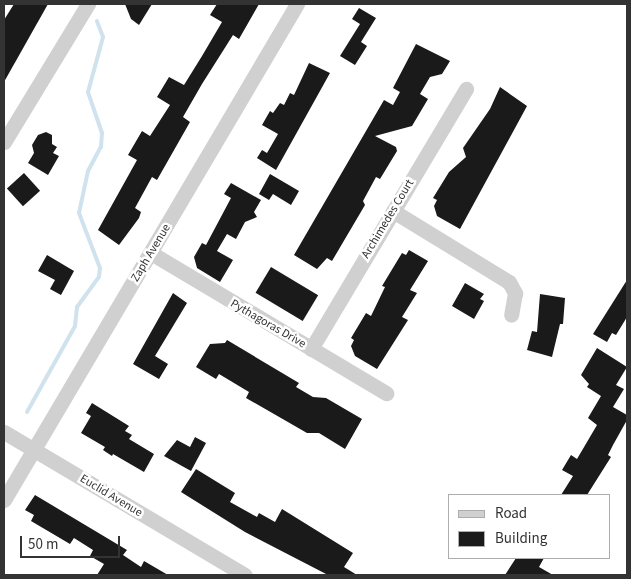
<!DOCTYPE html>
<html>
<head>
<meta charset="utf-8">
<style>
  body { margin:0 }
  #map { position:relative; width:631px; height:579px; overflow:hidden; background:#fff; font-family:"Source Sans 3",sans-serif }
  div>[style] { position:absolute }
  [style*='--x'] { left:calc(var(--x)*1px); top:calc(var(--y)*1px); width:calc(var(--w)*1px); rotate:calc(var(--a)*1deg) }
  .stream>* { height:4px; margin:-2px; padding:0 2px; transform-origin:2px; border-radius:2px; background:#cfe2ee }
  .building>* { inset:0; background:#1a1a1a; transform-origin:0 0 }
  .street>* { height:15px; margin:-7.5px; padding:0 7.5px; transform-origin:7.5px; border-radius:7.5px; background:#d0d0d0 }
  span { translate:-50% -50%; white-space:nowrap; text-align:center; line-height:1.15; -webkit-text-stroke:5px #fff; paint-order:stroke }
  .street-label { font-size:12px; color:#333 }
  .frame { position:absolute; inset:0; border:5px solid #333; pointer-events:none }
  .legend { position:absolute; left:448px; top:494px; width:162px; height:65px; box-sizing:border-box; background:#fff; border:1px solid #adadad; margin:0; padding:6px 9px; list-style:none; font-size:15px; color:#333 }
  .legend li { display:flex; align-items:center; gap:10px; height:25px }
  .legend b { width:25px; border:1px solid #adadad }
  .scale { position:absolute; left:20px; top:536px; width:100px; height:22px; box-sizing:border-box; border:2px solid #333; border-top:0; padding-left:6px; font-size:15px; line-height:18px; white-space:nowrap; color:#333; -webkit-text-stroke:4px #fff; paint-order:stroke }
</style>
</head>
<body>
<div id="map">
  <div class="stream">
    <div style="--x:27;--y:412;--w:98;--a:-60.8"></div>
    <div style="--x:75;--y:326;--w:19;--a:-84"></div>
    <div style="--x:77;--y:307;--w:37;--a:-54"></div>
    <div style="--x:99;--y:277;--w:9;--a:-84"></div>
    <div style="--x:100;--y:268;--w:59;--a:-110.9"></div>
    <div style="--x:79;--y:213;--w:43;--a:-77.9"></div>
    <div style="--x:88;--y:171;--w:27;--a:-62"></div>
    <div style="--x:101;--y:147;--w:14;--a:-86"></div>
    <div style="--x:102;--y:133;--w:43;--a:-108.9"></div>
    <div style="--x:88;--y:92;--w:57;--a:-74.7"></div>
    <div style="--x:103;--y:37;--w:17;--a:-111"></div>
  </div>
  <div class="building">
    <div style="clip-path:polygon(14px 4px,48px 4px,4px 82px,4px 20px)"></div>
    <div style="clip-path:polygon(125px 4px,152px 4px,139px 25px,131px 19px)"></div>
    <div style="clip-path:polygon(217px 4px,259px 4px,239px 39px,233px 35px,202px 84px,183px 117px,190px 122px,157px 180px,152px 177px,135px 208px,141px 212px,139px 218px,119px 245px,98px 230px,137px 160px,128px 155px,142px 131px,150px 136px,170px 105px,157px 97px,169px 77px,184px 85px,202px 56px,222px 22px,210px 15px)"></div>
    <div style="clip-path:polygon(359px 8px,376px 18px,361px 42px,367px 46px,355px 65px,340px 56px,360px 24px,352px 19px)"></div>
    <div style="clip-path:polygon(416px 44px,450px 61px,442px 74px,430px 77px,420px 94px,428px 99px,412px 126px,375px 136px,396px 147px,397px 151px,380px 179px,376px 177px,363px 201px,365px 205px,332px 261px,327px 258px,317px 269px,294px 255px,384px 100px,393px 105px,400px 92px,393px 88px)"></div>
    <div style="clip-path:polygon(309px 63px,330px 73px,276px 170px,257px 158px,262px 150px,267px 153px,278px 134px,262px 125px,270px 111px,273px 113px,280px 103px,284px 105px,290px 93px,294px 95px)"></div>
    <div style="clip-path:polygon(500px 87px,527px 106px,460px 229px,437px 216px,434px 206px,437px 200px,433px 198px,449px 172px,466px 157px,463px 148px,490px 109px)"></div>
    <div style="clip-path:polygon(46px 132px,52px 135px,52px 144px,57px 147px,53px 153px,59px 156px,48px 175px,28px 163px,34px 153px,32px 145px,38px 135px)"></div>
    <div style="left:24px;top:173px;width:24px;height:23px;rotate:48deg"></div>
    <div style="clip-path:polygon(270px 174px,299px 191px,291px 205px,273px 194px,269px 200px,259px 194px)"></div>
    <div style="clip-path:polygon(231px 183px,261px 200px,254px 212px,257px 217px,245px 222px,236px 239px,227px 234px,217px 251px,233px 260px,220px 282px,197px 268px,194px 257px,202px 243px,206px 245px,231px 198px,224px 194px)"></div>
    <div style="clip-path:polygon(409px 250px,428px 261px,410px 290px,417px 293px,402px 317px,408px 320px,377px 369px,355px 356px,351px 346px,354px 340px,351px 338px,366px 313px,371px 316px,385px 287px,382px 286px,402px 253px,406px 255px)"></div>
    <div style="clip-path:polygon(47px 255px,74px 271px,61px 295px,50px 289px,55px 280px,38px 271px)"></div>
    <div style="left:271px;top:267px;width:55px;height:30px;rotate:31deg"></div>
    <div style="clip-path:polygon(627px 280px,627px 317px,616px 335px,612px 333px,607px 342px,593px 334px)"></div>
    <div style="clip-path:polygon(465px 283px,484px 294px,480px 299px,484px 301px,474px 319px,452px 306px)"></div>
    <div style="clip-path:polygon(173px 293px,187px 303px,155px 356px,168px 364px,159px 379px,133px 364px)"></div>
    <div style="clip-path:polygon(540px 294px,565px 298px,563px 324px,560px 324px,552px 357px,527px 350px,532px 331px,537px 332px)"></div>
    <div style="clip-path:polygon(227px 340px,299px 383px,296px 387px,313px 397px,326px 398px,362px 419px,345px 449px,319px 433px,307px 433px,246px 398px,249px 392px,219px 374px,216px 379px,196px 367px,210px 344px,225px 343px)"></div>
    <div style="clip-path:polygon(597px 348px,627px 367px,616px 385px,624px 389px,613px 407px,627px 415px,627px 420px,613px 445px,608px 455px,611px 457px,587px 495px,561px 495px,573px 476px,562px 470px,571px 455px,577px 459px,597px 425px,588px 418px,601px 396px,587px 387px,589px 384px,581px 375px)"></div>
    <div style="clip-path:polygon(92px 403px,129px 426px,125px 431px,132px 435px,129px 439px,154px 454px,144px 472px,113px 454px,112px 456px,103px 450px,105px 447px,81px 433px,91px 416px,86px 413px)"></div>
    <div style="clip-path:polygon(195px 437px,206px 443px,191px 471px,164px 456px,177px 440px,190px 447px)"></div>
    <div style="clip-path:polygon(196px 469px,235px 493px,230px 502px,257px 517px,259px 513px,275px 522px,282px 509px,353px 553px,344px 567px,357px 575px,328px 575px,245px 532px,181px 492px)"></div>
    <div style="clip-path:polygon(35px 495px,127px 550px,123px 555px,141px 567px,144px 561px,168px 575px,97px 575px,104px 564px,90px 556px,93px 550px,74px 538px,70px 544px,31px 521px,34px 515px,25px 510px)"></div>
    <div style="clip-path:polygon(516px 558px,544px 558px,539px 567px,553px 575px,505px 575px)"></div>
  </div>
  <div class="street">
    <div style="--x:4;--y:142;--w:162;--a:-58.7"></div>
    <div style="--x:393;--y:211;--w:136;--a:31.5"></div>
    <div style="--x:509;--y:282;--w:13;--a:61"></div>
    <div style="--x:515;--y:293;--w:22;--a:100"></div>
    <div style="--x:151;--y:253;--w:274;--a:30.8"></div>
    <div style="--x:311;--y:349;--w:303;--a:-59.2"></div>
    <div style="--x:4;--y:432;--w:280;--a:30.7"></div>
    <div style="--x:4;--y:500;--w:576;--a:-59.43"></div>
  </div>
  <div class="street-label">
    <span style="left:388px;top:219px;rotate:-59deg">Archimedes Court</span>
    <span style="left:151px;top:253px;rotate:-59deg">Zaph Avenue</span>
    <span style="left:268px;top:324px;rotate:30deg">Pythagoras Drive</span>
    <span style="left:111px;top:496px;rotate:31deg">Euclid Avenue</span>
  </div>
  <div class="frame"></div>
  <ul class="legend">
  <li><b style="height:6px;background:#d0d0d0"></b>Road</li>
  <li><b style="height:14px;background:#1a1a1a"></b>Building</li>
  </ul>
  <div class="scale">50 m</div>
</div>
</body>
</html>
